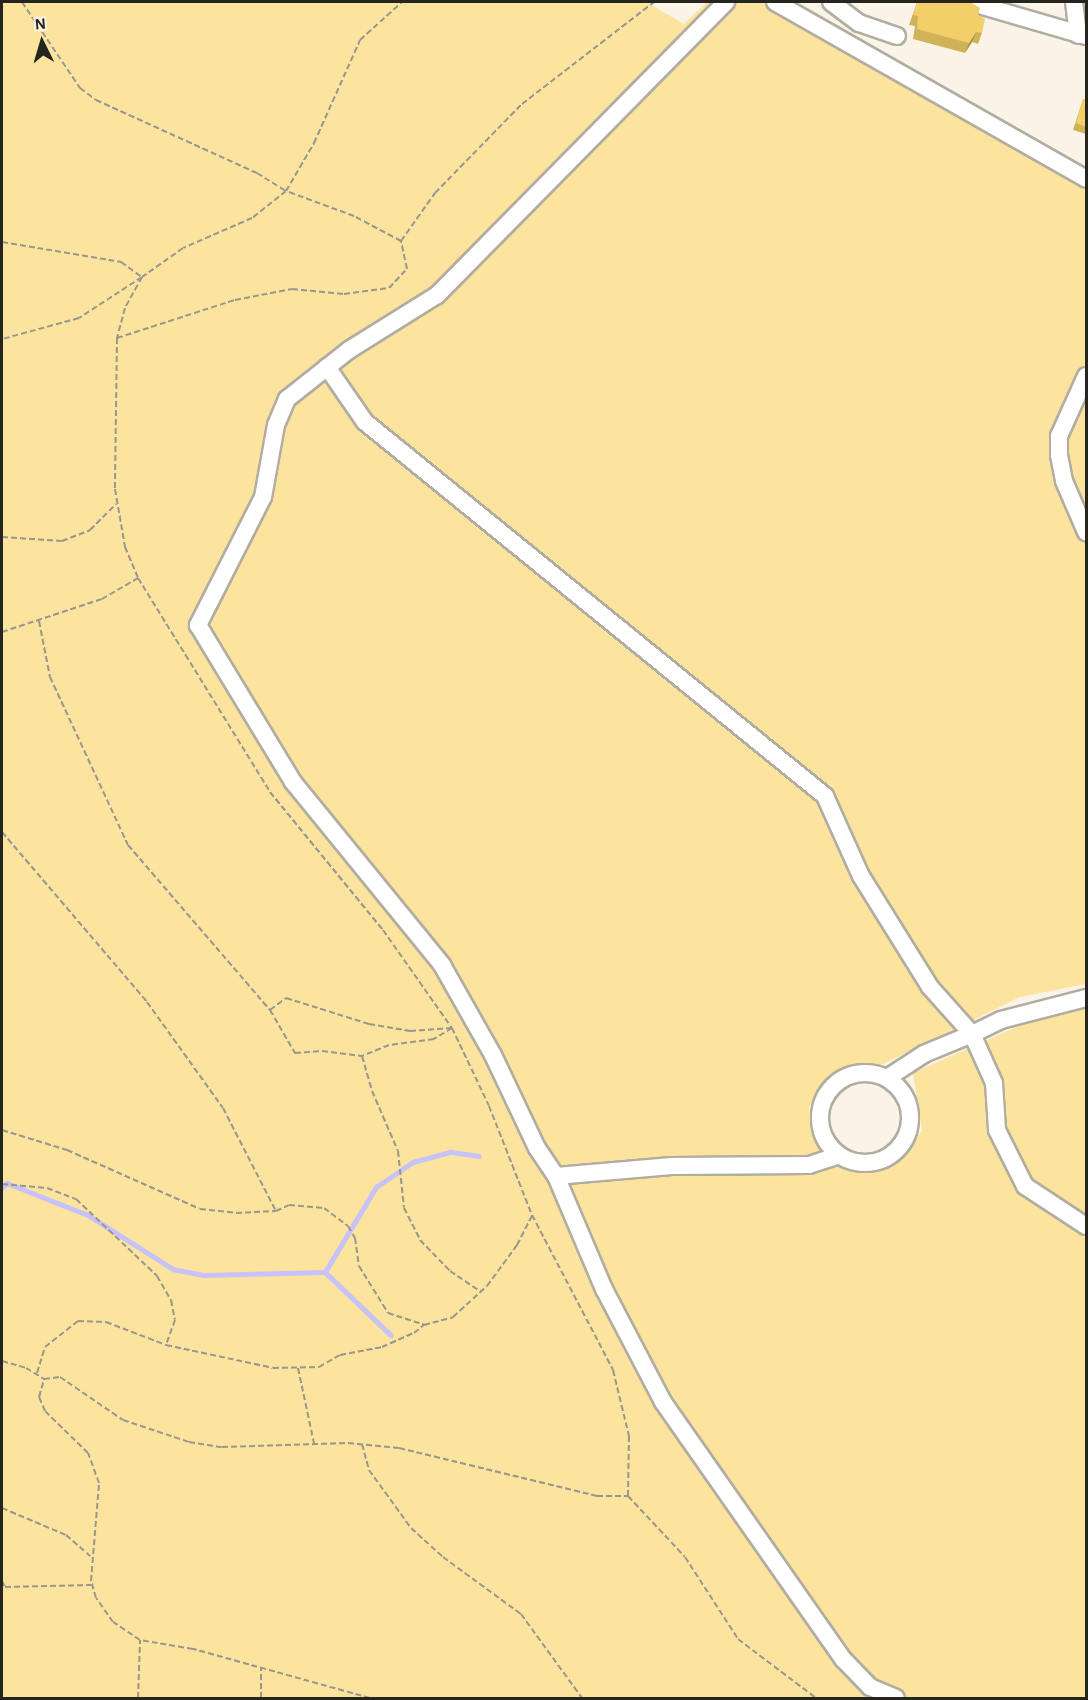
<!DOCTYPE html>
<html>
<head>
<meta charset="utf-8">
<style>
  body { margin:0 }
  #map { position:relative; width:1088px; height:1700px; overflow:hidden; background:#f9f4e7; font-family:"Alegreya Sans",sans-serif }
  div>[style] { position:absolute }
  [style*='--x'] { left:calc(var(--x)*1px); top:calc(var(--y)*1px); width:calc(var(--w)*1px); rotate:calc(var(--a)*1deg) }
  .green>* { inset:0; background:#fce49e }
  .stream>* { height:4.5px; margin:-2.25px; padding:0 2.25px; transform-origin:2.25px; border-radius:2.25px; background:#c8c2fa }
  .path>* { height:2px; margin-top:-1px; transform-origin:0; background:repeating-linear-gradient(90deg,#99968d 0 6px,transparent 0 9px) }
  .roads { filter:drop-shadow(2px 0 #b1ada0) drop-shadow(-2px 0 #b1ada0) drop-shadow(0 2px #b1ada0) drop-shadow(0 -2px #b1ada0) }
  .minor>* { height:16px; margin:-8px; padding:0 8px; transform-origin:8px; border-radius:8px; background:#fff }
  .minor>.ring { margin:-8px; padding:0; box-sizing:content-box; background:none; border:16px solid #fff; border-radius:50% }
  .wall>* { inset:0; background:#d0b259 }
  .shaded-wall>* { inset:0; background:#a99149 }
  .building>* { inset:0; background:#f2cf68 }
  span { translate:-50% -50%; white-space:nowrap; text-align:center; line-height:1.15; -webkit-text-stroke:6px #f9f4e7; paint-order:stroke }
  .frame { position:absolute; inset:0; border:3px solid #25241f; pointer-events:none }
  .north { position:absolute; left:12px; top:12px; width:60px; height:60px; -webkit-text-stroke:4px #f9f4e7; paint-order:stroke; rotate:355deg; font-size:16px; font-weight:700; line-height:24px; text-align:center; color:#25241f }
  .north::after { content:''; display:block; margin:auto; width:21px; height:27px; background:#25241f; clip-path:polygon(50% 0,100% 100%,50% 72%,0 100%) }
</style>
</head>
<body>
<div id="map">
  <div class="green">
    <div style="clip-path:polygon(2px 2px,646px 2px,684px 24px,707px 2px,796px 2px,1086px 167px,1086px 984px,1020px 997px,883px 1064px,831px 1073px,809px 1108px,819px 1145px,839px 1166px,868px 1170px,894px 1163px,922px 1131px,913px 1073px,1021px 1025px,1086px 1004px,1086px 1698px,2px 1698px)"></div>
  </div>
  <div class="stream">
    <div style="--x:2;--y:1188;--w:7;--a:-45"></div>
    <div style="--x:7;--y:1183;--w:87;--a:21.6"></div>
    <div style="--x:88;--y:1215;--w:101;--a:32.4"></div>
    <div style="--x:173;--y:1269;--w:31;--a:11"></div>
    <div style="--x:203;--y:1275;--w:122;--a:-1.4"></div>
    <div style="--x:325;--y:1272;--w:91;--a:43.7"></div>
    <div style="--x:325;--y:1272;--w:99;--a:-59"></div>
    <div style="--x:376;--y:1187;--w:45;--a:-34"></div>
    <div style="--x:413;--y:1162;--w:39;--a:-15"></div>
    <div style="--x:451;--y:1152;--w:28;--a:8"></div>
  </div>
  <div class="path">
    <div style="--x:22;--y:2;--w:104;--a:56"></div>
    <div style="--x:80;--y:88;--w:20;--a:37"></div>
    <div style="--x:96;--y:100;--w:177;--a:24.4"></div>
    <div style="--x:257;--y:173;--w:34;--a:32"></div>
    <div style="--x:286;--y:191;--w:43;--a:141.5"></div>
    <div style="--x:252;--y:218;--w:75;--a:156.5"></div>
    <div style="--x:183;--y:248;--w:50;--a:144.7"></div>
    <div style="--x:142;--y:277;--w:35;--a:119"></div>
    <div style="--x:125;--y:308;--w:31;--a:105"></div>
    <div style="--x:117;--y:338;--w:151;--a:90.8"></div>
    <div style="--x:115;--y:489;--w:59;--a:80.2"></div>
    <div style="--x:125;--y:547;--w:34;--a:67"></div>
    <div style="--x:138;--y:578;--w:251;--a:58.3"></div>
    <div style="--x:270;--y:792;--w:178;--a:50.7"></div>
    <div style="--x:383;--y:930;--w:120;--a:54.9"></div>
    <div style="--x:452;--y:1028;--w:86;--a:64.6"></div>
    <div style="--x:489;--y:1106;--w:117;--a:68.5"></div>
    <div style="--x:532;--y:1215;--w:175;--a:62.4"></div>
    <div style="--x:613;--y:1370;--w:68;--a:76.4"></div>
    <div style="--x:629;--y:1436;--w:60;--a:91"></div>
    <div style="--x:628;--y:1496;--w:83;--a:46.9"></div>
    <div style="--x:685;--y:1557;--w:98;--a:57.1"></div>
    <div style="--x:738;--y:1639;--w:98;--a:37.1"></div>
    <div style="--x:401;--y:241;--w:59;--a:-54.7"></div>
    <div style="--x:435;--y:193;--w:124;--a:-45.7"></div>
    <div style="--x:522;--y:104;--w:167;--a:-37.7"></div>
    <div style="--x:2;--y:242;--w:121;--a:9.5"></div>
    <div style="--x:121;--y:262;--w:26;--a:36"></div>
    <div style="--x:142;--y:277;--w:75;--a:146.9"></div>
    <div style="--x:79;--y:318;--w:80;--a:164.7"></div>
    <div style="--x:117;--y:338;--w:124;--a:-17.9"></div>
    <div style="--x:235;--y:300;--w:58;--a:-10.9"></div>
    <div style="--x:292;--y:289;--w:52;--a:5.5"></div>
    <div style="--x:344;--y:294;--w:45;--a:-7.6"></div>
    <div style="--x:389;--y:288;--w:26;--a:-47"></div>
    <div style="--x:407;--y:269;--w:29;--a:-102"></div>
    <div style="--x:401;--y:241;--w:53;--a:-152"></div>
    <div style="--x:354;--y:216;--w:72;--a:-159.8"></div>
    <div style="--x:286;--y:191;--w:56;--a:-59.7"></div>
    <div style="--x:314;--y:143;--w:113;--a:-65.9"></div>
    <div style="--x:360;--y:40;--w:57;--a:-42.1"></div>
    <div style="--x:2;--y:537;--w:60;--a:3.8"></div>
    <div style="--x:62;--y:541;--w:30;--a:-21"></div>
    <div style="--x:90;--y:530;--w:37;--a:-45"></div>
    <div style="--x:39;--y:621;--w:57;--a:78.9"></div>
    <div style="--x:50;--y:677;--w:185;--a:65.1"></div>
    <div style="--x:128;--y:845;--w:218;--a:49.3"></div>
    <div style="--x:270;--y:1010;--w:50;--a:59.8"></div>
    <div style="--x:295;--y:1053;--w:27;--a:-4"></div>
    <div style="--x:322;--y:1051;--w:40;--a:7.1"></div>
    <div style="--x:2;--y:632;--w:105;--a:-18.3"></div>
    <div style="--x:102;--y:599;--w:42;--a:-30.3"></div>
    <div style="--x:2;--y:832;--w:223;--a:49.5"></div>
    <div style="--x:147;--y:1002;--w:130;--a:54.4"></div>
    <div style="--x:223;--y:1108;--w:116;--a:62.8"></div>
    <div style="--x:270;--y:1010;--w:20;--a:-37"></div>
    <div style="--x:286;--y:998;--w:87;--a:17.4"></div>
    <div style="--x:369;--y:1024;--w:42;--a:9.7"></div>
    <div style="--x:410;--y:1031;--w:42;--a:-4.1"></div>
    <div style="--x:452;--y:1028;--w:21;--a:149"></div>
    <div style="--x:434;--y:1039;--w:45;--a:172.4"></div>
    <div style="--x:389;--y:1045;--w:29;--a:158"></div>
    <div style="--x:362;--y:1056;--w:36;--a:74"></div>
    <div style="--x:372;--y:1091;--w:65;--a:66.6"></div>
    <div style="--x:398;--y:1151;--w:57;--a:84"></div>
    <div style="--x:404;--y:1208;--w:36;--a:63"></div>
    <div style="--x:420;--y:1240;--w:43;--a:45.9"></div>
    <div style="--x:450;--y:1271;--w:37;--a:34"></div>
    <div style="--x:2;--y:1130;--w:68;--a:17.1"></div>
    <div style="--x:67;--y:1150;--w:145;--a:23.9"></div>
    <div style="--x:200;--y:1209;--w:36;--a:6"></div>
    <div style="--x:236;--y:1213;--w:40;--a:-2.9"></div>
    <div style="--x:276;--y:1211;--w:14;--a:-25"></div>
    <div style="--x:289;--y:1205;--w:35;--a:5"></div>
    <div style="--x:324;--y:1208;--w:30;--a:37"></div>
    <div style="--x:348;--y:1226;--w:14;--a:60"></div>
    <div style="--x:355;--y:1238;--w:28;--a:82"></div>
    <div style="--x:359;--y:1266;--w:55;--a:58.3"></div>
    <div style="--x:388;--y:1313;--w:38;--a:18"></div>
    <div style="--x:424;--y:1325;--w:30;--a:-15"></div>
    <div style="--x:453;--y:1317;--w:46;--a:-42.4"></div>
    <div style="--x:487;--y:1286;--w:51;--a:-53.8"></div>
    <div style="--x:517;--y:1245;--w:34;--a:-63"></div>
    <div style="--x:2;--y:1184;--w:45;--a:5.1"></div>
    <div style="--x:47;--y:1188;--w:31;--a:21"></div>
    <div style="--x:76;--y:1199;--w:112;--a:43.5"></div>
    <div style="--x:157;--y:1276;--w:28;--a:60"></div>
    <div style="--x:171;--y:1300;--w:20;--a:79"></div>
    <div style="--x:175;--y:1320;--w:27;--a:110"></div>
    <div style="--x:166;--y:1345;--w:109;--a:12.1"></div>
    <div style="--x:273;--y:1368;--w:46;--a:-1.2"></div>
    <div style="--x:319;--y:1367;--w:24;--a:-30"></div>
    <div style="--x:340;--y:1355;--w:43;--a:-10.8"></div>
    <div style="--x:382;--y:1347;--w:35;--a:-24"></div>
    <div style="--x:414;--y:1333;--w:13;--a:-39"></div>
    <div style="--x:2;--y:1361;--w:25;--a:16"></div>
    <div style="--x:26;--y:1368;--w:21;--a:31"></div>
    <div style="--x:298;--y:1368;--w:77;--a:78"></div>
    <div style="--x:37;--y:1373;--w:27;--a:-73"></div>
    <div style="--x:45;--y:1347;--w:42;--a:-38.2"></div>
    <div style="--x:78;--y:1321;--w:28;--a:2"></div>
    <div style="--x:106;--y:1322;--w:64;--a:21"></div>
    <div style="--x:362;--y:1444;--w:27;--a:75"></div>
    <div style="--x:369;--y:1470;--w:72;--a:54.1"></div>
    <div style="--x:411;--y:1528;--w:43;--a:42.2"></div>
    <div style="--x:443;--y:1557;--w:97;--a:36.2"></div>
    <div style="--x:521;--y:1614;--w:104;--a:54"></div>
    <div style="--x:2;--y:1508;--w:69;--a:22.9"></div>
    <div style="--x:66;--y:1535;--w:32;--a:41"></div>
    <div style="--x:2;--y:1581;--w:7;--a:63"></div>
    <div style="--x:5;--y:1587;--w:86;--a:-1.3"></div>
    <div style="--x:138;--y:1698;--w:58;--a:-88"></div>
    <div style="--x:261;--y:1698;--w:31;--a:-90"></div>
    <div style="--x:370;--y:1698;--w:184;--a:-164.5"></div>
    <div style="--x:193;--y:1649;--w:54;--a:-170.4"></div>
    <div style="--x:140;--y:1640;--w:32;--a:-146"></div>
    <div style="--x:113;--y:1622;--w:29;--a:-125"></div>
    <div style="--x:96;--y:1598;--w:18;--a:-106"></div>
    <div style="--x:91;--y:1581;--w:98;--a:-85.3"></div>
    <div style="--x:99;--y:1483;--w:32;--a:-110"></div>
    <div style="--x:88;--y:1453;--w:60;--a:-135.7"></div>
    <div style="--x:45;--y:1411;--w:15;--a:-113"></div>
    <div style="--x:39;--y:1397;--w:19;--a:-74"></div>
    <div style="--x:44;--y:1379;--w:16;--a:-7"></div>
    <div style="--x:60;--y:1377;--w:76;--a:34.3"></div>
    <div style="--x:123;--y:1420;--w:70;--a:18.4"></div>
    <div style="--x:189;--y:1442;--w:33;--a:9"></div>
    <div style="--x:222;--y:1447;--w:126;--a:-1.8"></div>
    <div style="--x:348;--y:1443;--w:51;--a:5.6"></div>
    <div style="--x:399;--y:1448;--w:204;--a:13.6"></div>
    <div style="--x:597;--y:1496;--w:31;--a:0"></div>
  </div>
  <div class="roads">
    <div class="minor">
      <div style="--x:726;--y:2;--w:412;--a:134.6"></div>
      <div style="--x:437;--y:295;--w:104;--a:148"></div>
      <div style="--x:349;--y:350;--w:79;--a:141.7"></div>
      <div style="--x:287;--y:399;--w:28;--a:113"></div>
      <div style="--x:276;--y:425;--w:73;--a:100.2"></div>
      <div style="--x:263;--y:497;--w:144;--a:116.9"></div>
      <div style="--x:198;--y:625;--w:184;--a:58.8"></div>
      <div style="--x:293;--y:782;--w:236;--a:50.8"></div>
      <div style="--x:442;--y:965;--w:103;--a:60.5"></div>
      <div style="--x:493;--y:1055;--w:103;--a:64.7"></div>
      <div style="--x:537;--y:1148;--w:34;--a:56"></div>
      <div style="--x:556;--y:1176;--w:116;--a:-4.9"></div>
      <div style="--x:672;--y:1166;--w:137;--a:-0.4"></div>
      <div style="--x:809;--y:1165;--w:32;--a:-18"></div>
      <div style="--x:775;--y:2;--w:358;--a:29.6"></div>
      <div style="--x:831;--y:2;--w:35;--a:37"></div>
      <div style="--x:859;--y:23;--w:40;--a:18.9"></div>
      <div style="--x:969;--y:2;--w:122;--a:16.2"></div>
      <div style="--x:1074;--y:2;--w:33;--a:83"></div>
      <div style="--x:327;--y:367;--w:67;--a:55.4"></div>
      <div style="--x:365;--y:422;--w:593;--a:39.11"></div>
      <div style="--x:825;--y:796;--w:88;--a:65.8"></div>
      <div style="--x:861;--y:876;--w:131;--a:58.1"></div>
      <div style="--x:930;--y:987;--w:63;--a:48.2"></div>
      <div style="--x:972;--y:1034;--w:52;--a:157.4"></div>
      <div style="--x:924;--y:1054;--w:44;--a:147"></div>
      <div style="--x:1086;--y:376;--w:66;--a:114.2"></div>
      <div style="--x:1059;--y:436;--w:19;--a:90"></div>
      <div style="--x:1059;--y:455;--w:26;--a:79"></div>
      <div style="--x:1064;--y:481;--w:56;--a:66.7"></div>
      <div style="--x:1086;--y:998;--w:88;--a:165.5"></div>
      <div style="--x:1001;--y:1020;--w:32;--a:154"></div>
      <div style="--x:972;--y:1034;--w:54;--a:65.8"></div>
      <div style="--x:994;--y:1083;--w:47;--a:86.3"></div>
      <div style="--x:997;--y:1130;--w:63;--a:63.4"></div>
      <div style="--x:1025;--y:1186;--w:73;--a:33.3"></div>
      <div class="ring" style="left:820px;top:1073px;width:74px;height:74px"></div>
      <div style="--x:556;--y:1176;--w:123;--a:67"></div>
      <div style="--x:604;--y:1289;--w:127;--a:62.4"></div>
      <div style="--x:663;--y:1402;--w:314;--a:55"></div>
      <div style="--x:843;--y:1659;--w:39;--a:46"></div>
      <div style="--x:870;--y:1687;--w:28;--a:23"></div>
    </div>
  </div>
  <div class="wall">
    <div style="clip-path:polygon(917px 2px,978px 15px,982px 33px,978px 44px,972px 42px,965px 53px,913px 39px,915px 26px,909px 25px)"></div>
    <div style="clip-path:polygon(1083px 99px,1086px 100px,1086px 134px,1073px 130px)"></div>
  </div>
  <div class="shaded-wall">
    <div style="clip-path:polygon(976px 32px,972px 42px,965px 53px,969px 43px)"></div>
  </div>
  <div class="building">
    <div style="clip-path:polygon(917px 2px,965px 2px,972px 3px,980px 8px,978px 15px,985px 19px,982px 33px,976px 32px,969px 43px,917px 29px,918px 16px,913px 15px)"></div>
    <div style="clip-path:polygon(1083px 99px,1086px 100px,1086px 127px,1076px 123px)"></div>
  </div>
  <div class="frame"></div>
  <div class="north">N</div>
</div>
</body>
</html>
